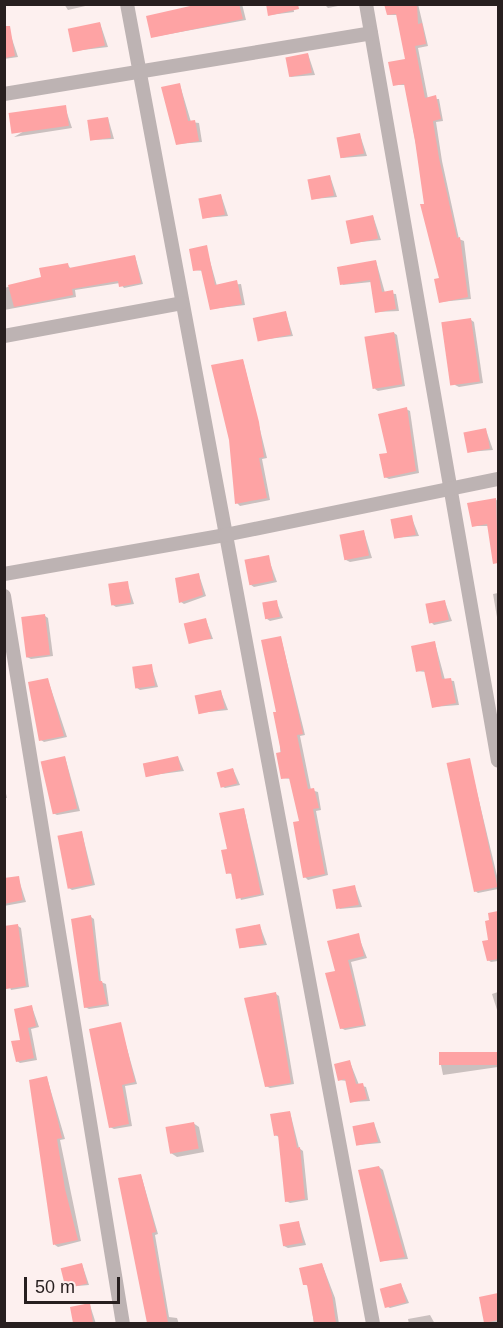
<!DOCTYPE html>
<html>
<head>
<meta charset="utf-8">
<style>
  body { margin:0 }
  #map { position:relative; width:503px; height:1328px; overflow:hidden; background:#fdf0ef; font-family:Arial,sans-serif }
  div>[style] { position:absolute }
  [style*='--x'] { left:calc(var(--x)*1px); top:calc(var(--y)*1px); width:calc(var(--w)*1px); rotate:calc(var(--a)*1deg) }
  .shadow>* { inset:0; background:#0003 }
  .building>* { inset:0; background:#fea3a4; transform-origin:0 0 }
  .minor>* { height:14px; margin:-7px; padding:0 7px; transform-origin:7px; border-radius:7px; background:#bdb3b3 }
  span { translate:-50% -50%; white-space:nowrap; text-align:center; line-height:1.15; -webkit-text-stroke:5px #fdf0ef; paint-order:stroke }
  .frame { position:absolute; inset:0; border:6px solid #271f1f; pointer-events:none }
  .scale { position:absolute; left:24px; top:1277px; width:96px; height:27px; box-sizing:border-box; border:3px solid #271f1f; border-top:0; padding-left:8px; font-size:18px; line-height:21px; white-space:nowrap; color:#271f1f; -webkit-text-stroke:4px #fdf0ef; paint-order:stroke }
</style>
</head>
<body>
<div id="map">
  <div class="shadow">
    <div style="clip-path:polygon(64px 4px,94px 4px,68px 10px)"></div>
    <div style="clip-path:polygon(208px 4px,242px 4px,246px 20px,153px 37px)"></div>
    <div style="clip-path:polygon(293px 4px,294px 12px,270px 15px)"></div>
    <div style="clip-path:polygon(324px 4px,348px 4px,328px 8px)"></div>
    <div style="clip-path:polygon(386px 4px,418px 4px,428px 46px,418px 48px,428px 99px,439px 99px,443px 121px,436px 122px,442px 161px,459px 239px,464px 241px,471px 299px,440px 302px,441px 280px,405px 85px,395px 85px,406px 60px,398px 15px,388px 15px)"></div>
    <div style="clip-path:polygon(100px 23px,108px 47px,74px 51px)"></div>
    <div style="clip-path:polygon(11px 36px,18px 57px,4px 59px,4px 37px)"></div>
    <div style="clip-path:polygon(308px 54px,315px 75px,290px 77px)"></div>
    <div style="clip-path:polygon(180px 85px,191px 122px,199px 123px,202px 142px,178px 144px,162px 88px)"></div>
    <div style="clip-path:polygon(65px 107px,72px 128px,14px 137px)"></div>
    <div style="clip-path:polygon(108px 118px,114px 139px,92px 140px)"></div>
    <div style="clip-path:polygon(360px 135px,367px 156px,342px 158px)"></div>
    <div style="clip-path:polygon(330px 176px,337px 197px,313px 199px)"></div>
    <div style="clip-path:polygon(221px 195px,228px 216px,204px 218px)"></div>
    <div style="clip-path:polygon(373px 216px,381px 240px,351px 243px)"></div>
    <div style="clip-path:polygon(206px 247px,217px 286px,241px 284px,245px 305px,211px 309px,203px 271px,195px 270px)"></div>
    <div style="clip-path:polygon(135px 256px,143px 284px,124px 288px,120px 283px,75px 290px,76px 297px,4px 310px,4px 288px,42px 278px,68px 265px,71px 269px)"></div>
    <div style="clip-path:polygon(376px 261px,385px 293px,396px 294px,399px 311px,376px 312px,371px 282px,342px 285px)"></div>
    <div style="clip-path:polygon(286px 313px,293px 336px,260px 340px)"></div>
    <div style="clip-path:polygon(471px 320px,474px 322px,483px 383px,459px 387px,455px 385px)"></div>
    <div style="clip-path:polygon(394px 333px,397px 335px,405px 386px,378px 391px,375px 389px)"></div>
    <div style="clip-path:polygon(243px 360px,267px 458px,262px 459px,270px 500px,240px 506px,237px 503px)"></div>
    <div style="clip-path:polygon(406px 409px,410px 411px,419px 473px,389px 479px,385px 477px)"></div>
    <div style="clip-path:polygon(486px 430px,493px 450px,468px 452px)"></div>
    <div style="clip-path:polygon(495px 499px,498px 501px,498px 565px,488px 526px,473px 526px)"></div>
    <div style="clip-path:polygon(411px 516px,419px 536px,395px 538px)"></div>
    <div style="clip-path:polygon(364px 532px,372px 558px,350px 562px,346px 560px)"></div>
    <div style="clip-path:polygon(268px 557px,277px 582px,254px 587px,251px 585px)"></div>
    <div style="clip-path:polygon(199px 575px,206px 596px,184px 604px,181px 602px)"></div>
    <div style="clip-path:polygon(127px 582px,134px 604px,116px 607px,113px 605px)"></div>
    <div style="clip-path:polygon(498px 593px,498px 623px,493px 594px)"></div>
    <div style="clip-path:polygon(276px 601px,283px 618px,270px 621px,267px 619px)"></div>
    <div style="clip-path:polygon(445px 602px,452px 621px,434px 625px,431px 622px)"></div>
    <div style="clip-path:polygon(45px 616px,48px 618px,53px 656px,31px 659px,27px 657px)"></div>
    <div style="clip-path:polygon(206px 620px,213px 639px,190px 641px)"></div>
    <div style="clip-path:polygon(281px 638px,305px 735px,300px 736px,311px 790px,318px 792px,321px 810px,316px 811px,328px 875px,308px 880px,305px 877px,300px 822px,291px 779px,282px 778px,278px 713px)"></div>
    <div style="clip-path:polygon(435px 643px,445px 680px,454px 681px,459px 705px,433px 707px,426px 672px,417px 671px)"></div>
    <div style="clip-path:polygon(151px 665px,158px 687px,140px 690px,137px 688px)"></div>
    <div style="clip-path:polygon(48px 680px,67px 737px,44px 742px,41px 740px)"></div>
    <div style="clip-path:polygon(221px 692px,228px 710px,199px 713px)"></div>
    <div style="clip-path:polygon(65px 757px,80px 811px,57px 815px,53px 813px)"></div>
    <div style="clip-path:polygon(178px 757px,184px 771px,146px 776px)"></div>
    <div style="clip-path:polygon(469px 759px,498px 880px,498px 889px,478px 893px,475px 891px)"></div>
    <div style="clip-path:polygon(233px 769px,240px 785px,225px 788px,221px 786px)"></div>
    <div style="clip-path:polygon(4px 785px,7px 798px,4px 798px)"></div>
    <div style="clip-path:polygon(244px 809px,264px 895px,241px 900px,232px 874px,227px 873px,228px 850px)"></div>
    <div style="clip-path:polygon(82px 833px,95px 885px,72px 890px,69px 888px)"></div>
    <div style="clip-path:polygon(18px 877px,26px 902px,4px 906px,4px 880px)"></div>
    <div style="clip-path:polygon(355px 887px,362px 907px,339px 909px)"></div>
    <div style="clip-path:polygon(498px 913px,498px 961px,491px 962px,488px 960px,490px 915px)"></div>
    <div style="clip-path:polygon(91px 917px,94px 919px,101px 982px,106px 984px,109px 1006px,89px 1009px,85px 1007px)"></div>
    <div style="clip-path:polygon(18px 926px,21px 928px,29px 987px,11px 990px,4px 971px,4px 928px)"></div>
    <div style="clip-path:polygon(260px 926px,267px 945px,241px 948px)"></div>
    <div style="clip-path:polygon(358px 935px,367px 958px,351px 962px,366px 1026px,345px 1030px,341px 1028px,337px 972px)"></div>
    <div style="clip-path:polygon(498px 992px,498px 1013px,492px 994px)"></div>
    <div style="clip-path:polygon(276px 994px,279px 996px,294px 1084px,270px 1088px,266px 1086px)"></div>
    <div style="clip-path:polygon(32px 1007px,39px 1027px,31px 1029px,37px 1060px,20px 1063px,17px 1061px)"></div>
    <div style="clip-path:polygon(120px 1024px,137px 1084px,125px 1086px,132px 1126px,114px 1129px,110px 1127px)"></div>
    <div style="clip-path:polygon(498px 1054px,498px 1067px,443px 1075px,441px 1065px)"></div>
    <div style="clip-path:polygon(350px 1062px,359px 1085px,366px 1087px,370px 1101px,351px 1102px,347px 1081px,339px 1080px)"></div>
    <div style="clip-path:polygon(47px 1078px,65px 1139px,60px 1140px,81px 1241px,58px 1247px,55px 1245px)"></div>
    <div style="clip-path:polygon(290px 1112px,299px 1148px,303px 1151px,308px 1200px,290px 1203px,286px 1201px,279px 1137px,275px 1135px)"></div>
    <div style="clip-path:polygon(193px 1123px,199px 1127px,204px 1152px,177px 1157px,171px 1153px)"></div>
    <div style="clip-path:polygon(374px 1123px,381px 1143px,358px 1145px)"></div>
    <div style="clip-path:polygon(379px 1167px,383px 1170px,408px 1259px,382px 1261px)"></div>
    <div style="clip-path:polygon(141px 1175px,158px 1234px,155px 1235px,169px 1317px,177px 1318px,179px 1324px,144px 1324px,148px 1321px)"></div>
    <div style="clip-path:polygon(299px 1223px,306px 1245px,288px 1248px,284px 1246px)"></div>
    <div style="clip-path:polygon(82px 1264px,89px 1285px,66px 1287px)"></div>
    <div style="clip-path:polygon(322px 1264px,335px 1298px,339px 1324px,314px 1324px,309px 1287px,305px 1284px)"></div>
    <div style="clip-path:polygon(401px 1284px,409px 1303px,390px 1308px,386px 1306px)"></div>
    <div style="clip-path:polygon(498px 1295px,498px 1322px,488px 1324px,480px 1298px)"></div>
    <div style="clip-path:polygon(90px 1305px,96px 1324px,74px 1324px,71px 1308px)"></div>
    <div style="clip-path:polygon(430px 1315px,435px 1324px,409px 1324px,408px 1319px)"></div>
  </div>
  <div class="building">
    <div style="clip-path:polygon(199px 4px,239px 4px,243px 19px,151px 38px,146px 16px)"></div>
    <div style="clip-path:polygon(266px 4px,298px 4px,299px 9px,268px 16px)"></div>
    <div style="clip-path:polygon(384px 4px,417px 4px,418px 24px,422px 23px,426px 44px,415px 46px,425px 98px,436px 95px,441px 119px,433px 121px,439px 158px,457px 238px,460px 237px,468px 297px,439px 303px,434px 279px,439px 278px,420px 204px,424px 204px,415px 141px,404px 84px,393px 86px,388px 62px,405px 59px,396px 14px,387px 15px)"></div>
    <div style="left:100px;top:22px;width:24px;height:33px;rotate:78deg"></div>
    <div style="clip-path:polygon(4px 26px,10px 26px,15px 56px,4px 58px)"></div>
    <div style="left:308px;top:53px;width:20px;height:23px;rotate:79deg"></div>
    <div style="clip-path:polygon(180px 83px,188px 121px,195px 120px,199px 141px,176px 145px,161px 87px)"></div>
    <div style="left:66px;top:105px;width:21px;height:58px;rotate:82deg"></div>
    <div style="left:108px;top:117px;width:21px;height:21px;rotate:82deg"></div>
    <div style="left:360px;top:133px;width:21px;height:24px;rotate:79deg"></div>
    <div style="left:330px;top:175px;width:21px;height:23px;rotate:79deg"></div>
    <div style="left:221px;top:194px;width:21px;height:23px;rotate:79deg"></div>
    <div style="left:373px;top:215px;width:24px;height:28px;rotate:78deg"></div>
    <div style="clip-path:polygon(207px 245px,215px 285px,237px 280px,242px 304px,210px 310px,201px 270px,193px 271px,189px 249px)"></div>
    <div style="clip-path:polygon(135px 255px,141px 283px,119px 287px,118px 281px,72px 289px,73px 295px,14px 307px,8px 285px,41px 277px,39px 268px,68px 263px,69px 268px)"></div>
    <div style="clip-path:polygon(376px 260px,382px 292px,393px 290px,396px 309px,375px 313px,370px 280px,340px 285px,337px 267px)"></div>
    <div style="left:286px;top:311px;width:24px;height:34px;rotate:78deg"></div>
    <div style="left:471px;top:318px;width:64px;height:30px;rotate:82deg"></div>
    <div style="left:394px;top:332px;width:53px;height:30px;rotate:81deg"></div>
    <div style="clip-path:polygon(243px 359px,259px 422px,264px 457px,259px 458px,267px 498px,235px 504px,229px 440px,211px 365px)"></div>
    <div style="clip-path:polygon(407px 407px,416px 471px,384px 478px,379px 454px,387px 453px,378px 414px)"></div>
    <div style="left:486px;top:428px;width:21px;height:23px;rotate:79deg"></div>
    <div style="clip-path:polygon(496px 498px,498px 563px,493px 564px,487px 524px,472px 527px,467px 503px)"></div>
    <div style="left:412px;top:515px;width:20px;height:22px;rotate:79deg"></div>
    <div style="left:364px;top:530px;width:26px;height:25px;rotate:79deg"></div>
    <div style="left:269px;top:555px;width:26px;height:25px;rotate:79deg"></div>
    <div style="clip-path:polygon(199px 573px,203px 595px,179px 603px,175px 578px)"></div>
    <div style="left:128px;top:581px;width:22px;height:20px;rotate:82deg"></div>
    <div style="left:277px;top:600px;width:17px;height:15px;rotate:80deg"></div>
    <div style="left:445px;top:600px;width:20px;height:20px;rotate:79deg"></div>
    <div style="left:45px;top:614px;width:41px;height:24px;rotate:83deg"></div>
    <div style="left:206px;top:618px;width:21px;height:23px;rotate:76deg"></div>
    <div style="clip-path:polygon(281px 636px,303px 734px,297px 735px,308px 789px,314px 788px,319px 808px,313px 809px,325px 874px,303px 878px,293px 822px,299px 821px,289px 778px,281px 779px,276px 753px,281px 752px,273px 712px,276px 712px,261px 640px)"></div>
    <div style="clip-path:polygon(435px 641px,442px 679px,451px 678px,456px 703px,432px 708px,424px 670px,416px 672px,411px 646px)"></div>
    <div style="left:152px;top:664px;width:22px;height:20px;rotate:82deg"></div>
    <div style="clip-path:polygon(48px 678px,64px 736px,39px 741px,28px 682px)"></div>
    <div style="left:221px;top:690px;width:19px;height:27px;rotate:78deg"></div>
    <div style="left:65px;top:756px;width:54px;height:25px;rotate:77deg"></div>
    <div style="left:178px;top:756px;width:14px;height:36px;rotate:78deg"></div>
    <div style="left:470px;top:758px;width:132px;height:24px;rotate:78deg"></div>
    <div style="left:233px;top:768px;width:16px;height:17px;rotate:75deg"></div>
    <div style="clip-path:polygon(244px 808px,261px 894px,236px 899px,231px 873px,226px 874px,221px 850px,227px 849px,219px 813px)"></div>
    <div style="left:82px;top:831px;width:54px;height:25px;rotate:79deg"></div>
    <div style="clip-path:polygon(19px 876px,23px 900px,4px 904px,4px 878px)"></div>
    <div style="left:355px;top:885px;width:20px;height:23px;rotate:79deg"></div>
    <div style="clip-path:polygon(498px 911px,498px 959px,487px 961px,482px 941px,488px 940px,485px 921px,489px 920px,488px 913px)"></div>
    <div style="clip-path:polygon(91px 915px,99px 981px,102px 981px,107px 1004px,84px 1008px,71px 919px)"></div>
    <div style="clip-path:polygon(18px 924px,26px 986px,6px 989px,4px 926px)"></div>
    <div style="left:260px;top:924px;width:20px;height:25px;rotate:79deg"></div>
    <div style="clip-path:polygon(359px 933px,364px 956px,348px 960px,364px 1025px,340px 1029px,325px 973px,335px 971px,327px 941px)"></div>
    <div style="clip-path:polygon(276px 992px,291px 1083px,265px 1087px,244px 998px)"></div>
    <div style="clip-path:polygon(32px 1005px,36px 1026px,28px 1028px,34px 1058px,16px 1062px,11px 1041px,20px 1040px,14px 1009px)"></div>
    <div style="clip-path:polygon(121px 1022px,135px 1082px,122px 1085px,129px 1124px,109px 1128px,89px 1029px)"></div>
    <div style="left:498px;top:1052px;width:13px;height:59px;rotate:90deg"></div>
    <div style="clip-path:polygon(350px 1060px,356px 1084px,363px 1083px,367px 1099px,350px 1103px,345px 1079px,338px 1081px,334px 1064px)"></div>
    <div style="clip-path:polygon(47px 1076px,62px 1138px,57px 1139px,65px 1189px,78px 1240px,53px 1245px,29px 1080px)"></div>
    <div style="clip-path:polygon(290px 1111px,297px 1148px,300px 1147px,305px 1199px,285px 1202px,278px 1135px,274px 1136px,270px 1114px)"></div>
    <div style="left:194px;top:1122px;width:27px;height:29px;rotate:80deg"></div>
    <div style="left:374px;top:1122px;width:20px;height:22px;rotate:79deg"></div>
    <div style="clip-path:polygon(379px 1166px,405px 1257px,380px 1262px,358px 1170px)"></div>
    <div style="clip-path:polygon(141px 1174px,156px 1232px,152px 1233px,168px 1323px,147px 1323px,118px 1178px)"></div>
    <div style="left:299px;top:1221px;width:22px;height:20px;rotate:80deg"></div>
    <div style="left:82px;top:1263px;width:21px;height:22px;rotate:76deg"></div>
    <div style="clip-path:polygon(322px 1263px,332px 1295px,336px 1323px,314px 1323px,307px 1285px,303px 1285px,299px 1268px)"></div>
    <div style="left:401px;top:1283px;width:20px;height:22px;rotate:75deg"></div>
    <div style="clip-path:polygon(498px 1293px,498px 1320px,484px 1323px,479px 1297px)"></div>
    <div style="clip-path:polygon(90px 1303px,93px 1323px,73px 1323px,70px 1307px)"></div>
  </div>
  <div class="minor">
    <div style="--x:127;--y:4;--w:1343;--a:79.44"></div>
    <div style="--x:366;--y:4;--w:768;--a:80.11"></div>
    <div style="--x:4;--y:94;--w:372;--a:-9.4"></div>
    <div style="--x:4;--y:336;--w:181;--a:-10.5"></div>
    <div style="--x:4;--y:574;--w:224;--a:-10"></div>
    <div style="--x:225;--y:535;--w:279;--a:-11.6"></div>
    <div style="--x:4;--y:596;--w:738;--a:80.72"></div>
  </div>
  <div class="frame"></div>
  <div class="scale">50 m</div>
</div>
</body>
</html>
